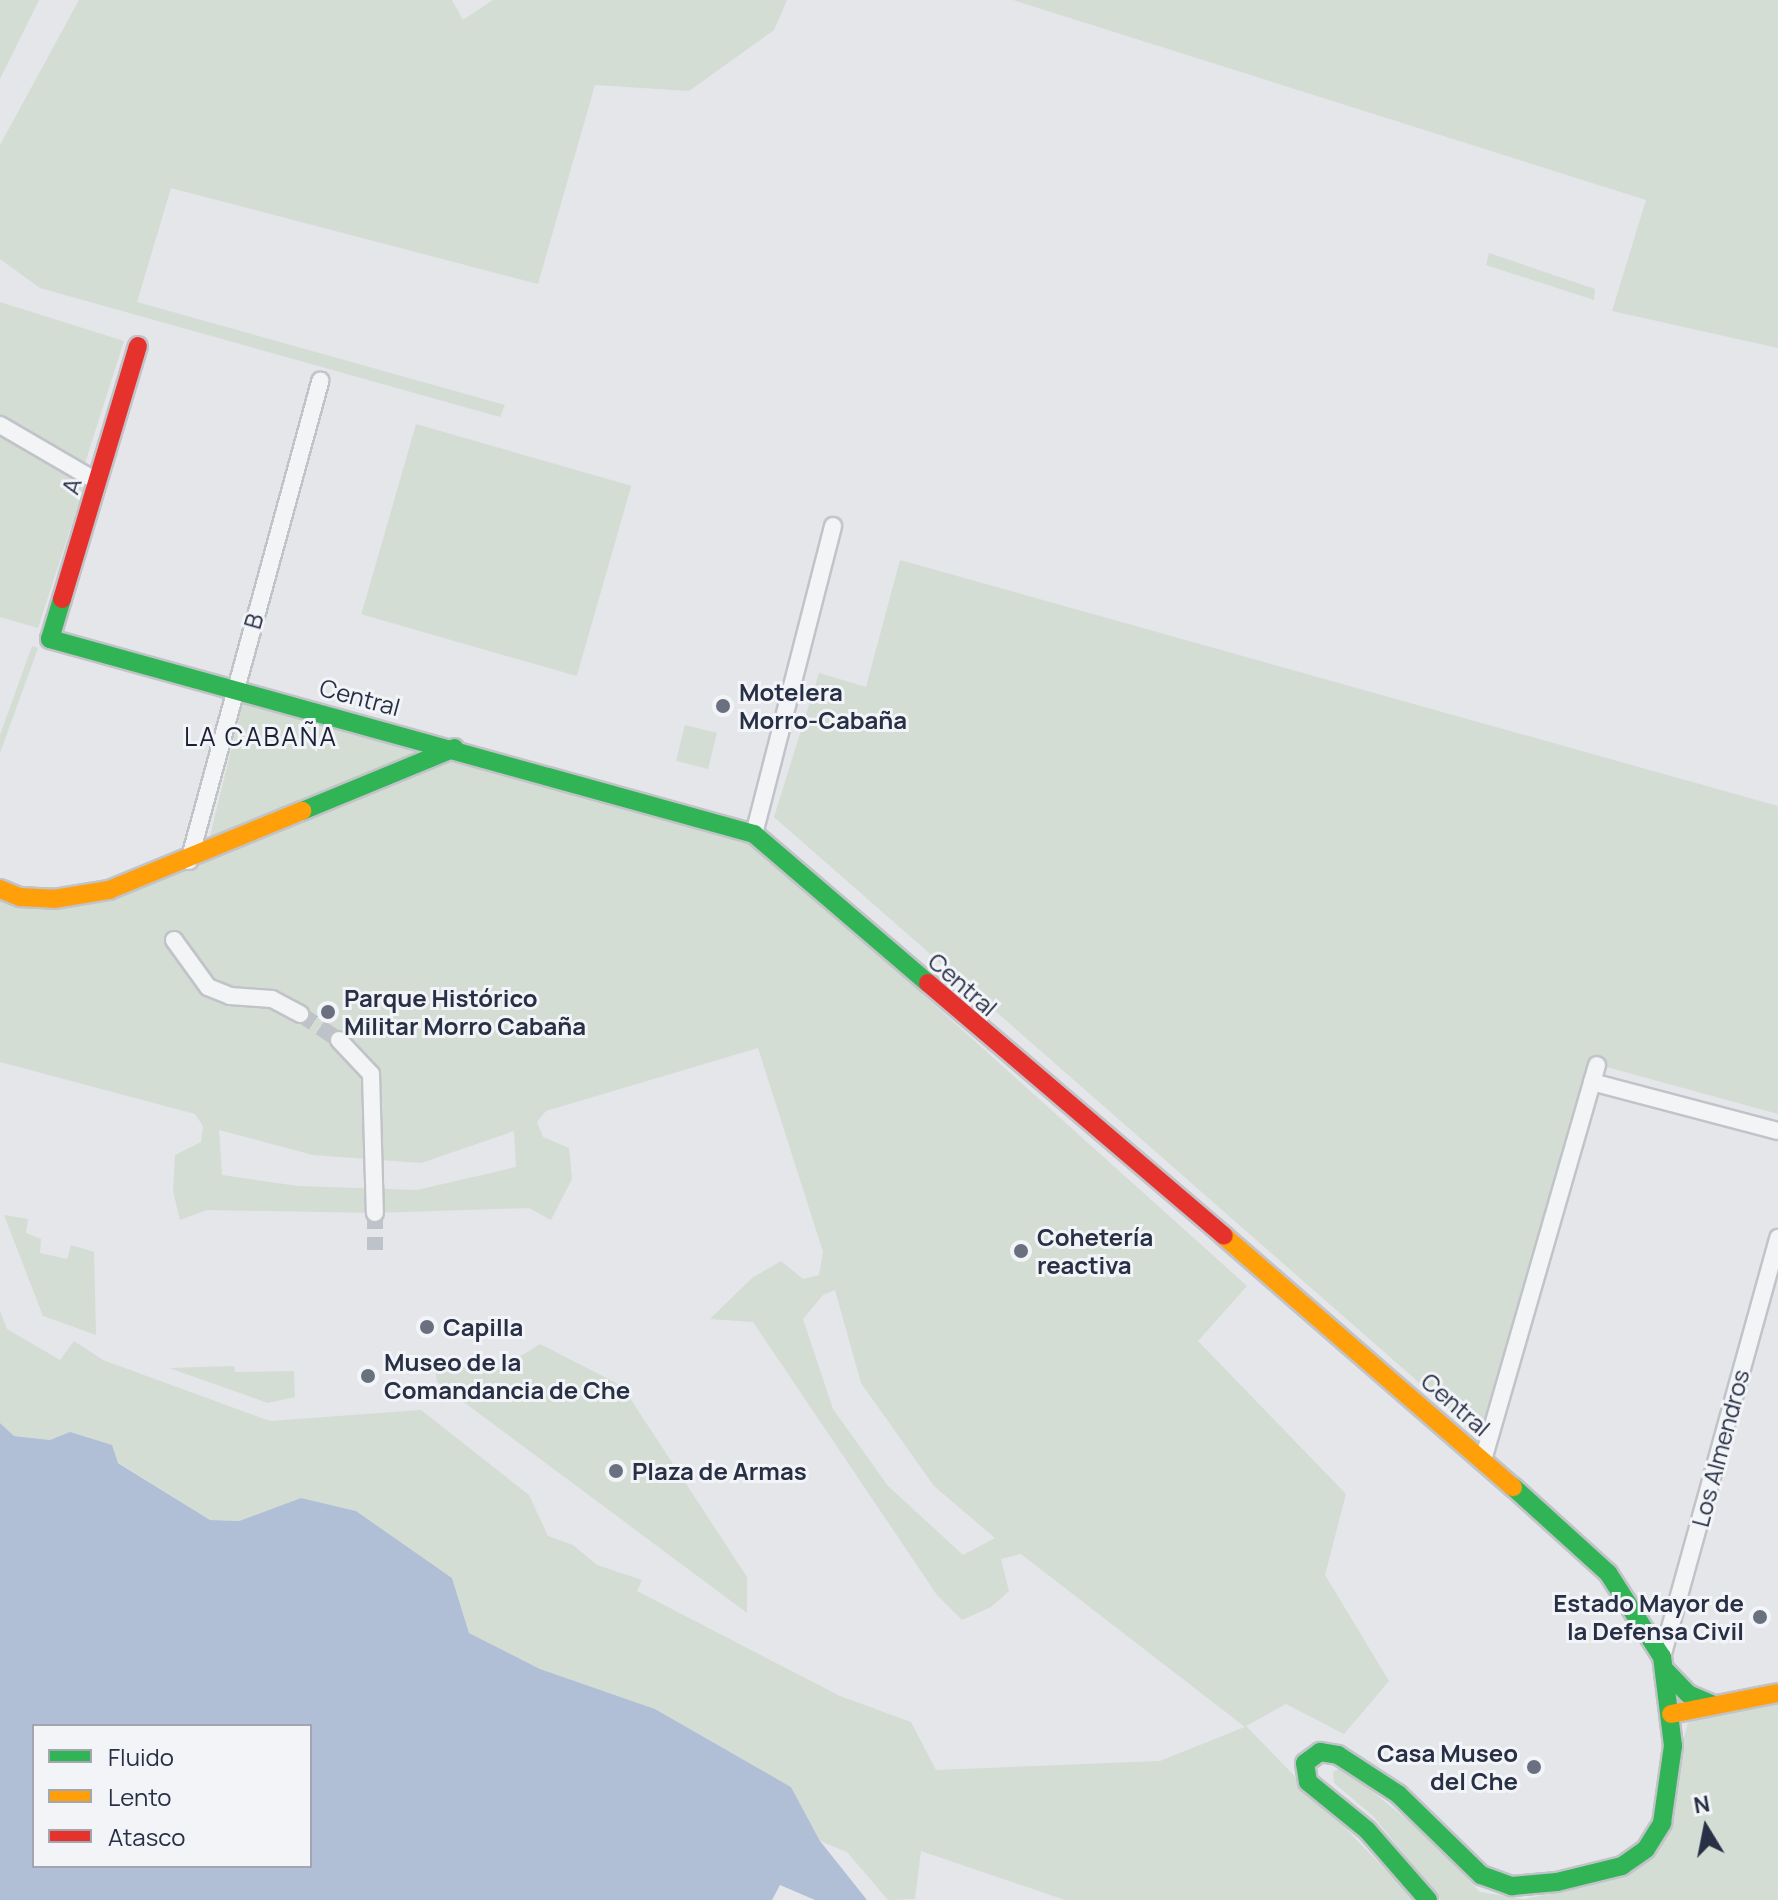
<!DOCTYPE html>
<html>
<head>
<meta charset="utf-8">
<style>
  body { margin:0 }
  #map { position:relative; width:1778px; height:1900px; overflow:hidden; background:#e4e6ea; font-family:Manrope,sans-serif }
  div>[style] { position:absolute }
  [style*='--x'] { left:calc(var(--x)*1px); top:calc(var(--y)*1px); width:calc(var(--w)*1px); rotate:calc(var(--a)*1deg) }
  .green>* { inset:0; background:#d3ddd4; transform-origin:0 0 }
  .water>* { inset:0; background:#b0bfd6 }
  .street-tunnel>* { height:16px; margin-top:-8px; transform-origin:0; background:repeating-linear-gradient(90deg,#bec2c9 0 16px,transparent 0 24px) }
  .roads { filter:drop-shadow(2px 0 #c1c3c8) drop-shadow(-2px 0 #c1c3c8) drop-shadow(0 2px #c1c3c8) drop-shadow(0 -2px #c1c3c8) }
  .street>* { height:16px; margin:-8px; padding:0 8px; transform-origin:8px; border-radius:8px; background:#f3f4f6 }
  .fast>* { height:18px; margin:-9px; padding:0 9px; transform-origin:9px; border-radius:9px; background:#30b455 }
  .slow>* { height:18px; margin:-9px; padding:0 9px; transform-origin:9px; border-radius:9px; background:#ff9f0a }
  .jam>* { height:18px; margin:-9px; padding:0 9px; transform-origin:9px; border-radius:9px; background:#e5322d }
  .dots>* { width:22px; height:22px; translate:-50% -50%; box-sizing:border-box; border:4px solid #f2f4f8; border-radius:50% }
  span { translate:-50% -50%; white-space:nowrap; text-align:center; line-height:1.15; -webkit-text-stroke:6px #f2f4f8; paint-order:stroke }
  .street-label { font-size:24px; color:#283045 }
  .poi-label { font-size:24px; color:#283045; font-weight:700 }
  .left { translate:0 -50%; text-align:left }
  .right { translate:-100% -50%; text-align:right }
  .neighbourhood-label { font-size:26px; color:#1a2136; letter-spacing:2px }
  .legend { position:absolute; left:32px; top:1724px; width:280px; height:144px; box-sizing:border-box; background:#f2f4f8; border:2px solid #a1a6b0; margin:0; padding:10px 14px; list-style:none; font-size:24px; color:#283045 }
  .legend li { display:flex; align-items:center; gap:16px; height:40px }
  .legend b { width:40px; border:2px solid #a1a6b0 }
  .north { position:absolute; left:1666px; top:1788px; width:80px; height:80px; -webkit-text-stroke:6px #f2f4f8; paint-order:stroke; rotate:350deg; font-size:22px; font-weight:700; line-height:32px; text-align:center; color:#283045 }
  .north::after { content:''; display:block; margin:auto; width:28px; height:36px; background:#283045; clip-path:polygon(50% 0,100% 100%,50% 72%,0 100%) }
</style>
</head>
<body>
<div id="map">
  <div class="green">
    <div style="clip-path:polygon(0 0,39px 0,0 79px)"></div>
    <div style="clip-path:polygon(79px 0,452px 0,463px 20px,493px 0,787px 0,774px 30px,689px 91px,595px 85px,538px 284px,171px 188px,137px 302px,505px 405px,500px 417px,40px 288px,0 259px,0 145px)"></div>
    <div style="clip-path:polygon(1013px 0,1778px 0,1778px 348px,1612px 311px,1646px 200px)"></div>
    <div style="clip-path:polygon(1489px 253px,1595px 289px,1594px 300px,1486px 265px)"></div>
    <div style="clip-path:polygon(0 302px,124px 341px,85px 463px,0 416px)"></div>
    <div style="left:416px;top:424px;width:224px;height:198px;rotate:16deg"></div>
    <div style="clip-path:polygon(0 432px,85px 484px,38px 628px,0 617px)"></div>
    <div style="clip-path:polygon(900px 560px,1778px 806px,1778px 1114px,1592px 1063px,1480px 1436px,774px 817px,819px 673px,866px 687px)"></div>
    <div style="clip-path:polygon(32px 646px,38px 648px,0 753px,0 735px)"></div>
    <div style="clip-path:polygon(evenodd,243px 702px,758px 846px,1247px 1286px,1198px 1341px,1346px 1494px,1325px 1575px,1389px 1681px,1344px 1734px,1286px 1704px,1246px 1726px,1415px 1900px,1065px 1900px,921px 1851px,915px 1899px,888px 1900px,847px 1852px,820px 1841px,791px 1787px,655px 1709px,540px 1669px,469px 1633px,452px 1578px,356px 1511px,301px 1498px,239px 1521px,210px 1520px,70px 1432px,50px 1440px,14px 1436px,0 1423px,0 1311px,7px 1329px,60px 1360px,74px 1341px,103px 1360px,270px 1421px,421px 1410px,529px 1495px,548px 1536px,573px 1545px,597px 1565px,642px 1580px,637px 1591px,840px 1696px,911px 1722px,936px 1770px,1160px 1761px,1245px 1727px,1021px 1554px,1001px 1559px,1009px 1591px,991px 1607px,962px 1620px,937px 1595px,753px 1322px,710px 1319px,752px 1278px,781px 1261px,803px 1279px,819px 1275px,823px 1252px,758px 1048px,546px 1111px,537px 1122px,543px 1137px,569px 1148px,572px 1179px,551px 1220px,529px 1208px,375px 1213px,207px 1210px,180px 1220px,173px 1191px,175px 1155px,201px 1142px,203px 1126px,195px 1114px,0 1062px,0 900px,125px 892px,203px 864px,243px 702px,219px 1130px,313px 1155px,421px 1163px,514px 1131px,516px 1167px,417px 1190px,298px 1186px,222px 1175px,219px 1130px,243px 702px,835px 1290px,861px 1383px,934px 1486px,995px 1538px,963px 1555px,888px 1486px,833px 1409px,803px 1319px,823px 1295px,835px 1290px)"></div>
    <div style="left:685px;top:725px;width:33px;height:37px;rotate:14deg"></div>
    <div style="clip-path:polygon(4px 1215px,28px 1219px,26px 1233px,41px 1239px,40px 1253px,67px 1259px,71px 1245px,94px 1252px,96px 1335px,43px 1316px)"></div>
    <div style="clip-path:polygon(540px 1344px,622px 1386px,747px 1577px,747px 1613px,437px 1382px,435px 1367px,503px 1367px)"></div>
    <div style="clip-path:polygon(234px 1366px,235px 1372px,294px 1371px,295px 1397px,268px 1403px,169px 1368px)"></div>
    <div style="clip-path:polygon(1778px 1700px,1778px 1900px,1441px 1900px,1373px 1816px,1334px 1783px,1333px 1772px,1342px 1767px,1425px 1834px,1480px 1892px,1524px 1899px,1586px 1887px,1629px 1868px,1653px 1849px,1688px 1723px,1706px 1712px)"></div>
  </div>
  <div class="water">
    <div style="clip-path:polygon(evenodd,0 1423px,14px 1436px,50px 1440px,70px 1432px,112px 1445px,118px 1463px,210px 1520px,239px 1521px,301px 1498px,356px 1511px,452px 1578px,469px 1633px,540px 1669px,655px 1709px,791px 1787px,820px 1841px,867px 1900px,815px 1900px,780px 1885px,772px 1900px,0 1900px,0 1423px,310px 1726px,310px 1866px,34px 1866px,34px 1726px,310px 1726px)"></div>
  </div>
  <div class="street-tunnel">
    <div style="--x:300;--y:1014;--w:47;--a:33.7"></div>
    <div style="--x:375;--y:1213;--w:37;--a:90"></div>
  </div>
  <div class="roads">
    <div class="street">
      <div style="--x:0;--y:425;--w:113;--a:30.2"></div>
      <div style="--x:754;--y:834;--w:318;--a:-75.6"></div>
      <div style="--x:189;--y:861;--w:498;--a:-74.7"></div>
      <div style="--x:174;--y:940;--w:58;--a:54.1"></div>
      <div style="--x:208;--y:987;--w:24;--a:22"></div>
      <div style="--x:230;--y:996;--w:42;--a:4.1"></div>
      <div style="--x:272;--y:999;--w:32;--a:28"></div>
      <div style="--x:339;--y:1040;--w:47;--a:46.7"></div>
      <div style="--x:371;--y:1074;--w:139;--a:88.4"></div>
      <div style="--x:1592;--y:1082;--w:192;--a:14.8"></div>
      <div style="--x:1483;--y:1460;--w:411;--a:-73.9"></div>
      <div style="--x:1662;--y:1657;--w:435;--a:-74.5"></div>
    </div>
    <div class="fast">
      <div style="--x:62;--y:599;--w:42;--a:106.7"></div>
      <div style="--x:50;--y:639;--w:731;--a:15.48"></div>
      <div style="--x:754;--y:834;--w:229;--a:40.6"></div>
      <div style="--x:302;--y:811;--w:165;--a:-22.4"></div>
      <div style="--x:1665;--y:1670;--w:33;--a:46"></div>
      <div style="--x:1688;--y:1694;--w:28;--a:23"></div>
      <div style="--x:1428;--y:1900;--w:93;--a:-131.1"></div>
      <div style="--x:1367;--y:1830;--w:76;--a:-140.9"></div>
      <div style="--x:1308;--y:1782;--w:19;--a:-99"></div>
      <div style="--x:1305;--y:1763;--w:19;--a:-36"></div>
      <div style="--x:1320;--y:1752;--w:18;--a:9"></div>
      <div style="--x:1338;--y:1755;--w:72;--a:33"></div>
      <div style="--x:1398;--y:1794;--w:116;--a:44.3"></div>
      <div style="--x:1481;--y:1875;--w:33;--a:20"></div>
      <div style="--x:1512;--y:1886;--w:45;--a:-5.1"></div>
      <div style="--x:1557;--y:1882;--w:67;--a:-13.8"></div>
      <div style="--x:1622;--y:1866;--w:29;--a:-35"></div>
      <div style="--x:1646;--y:1849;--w:31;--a:-58"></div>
      <div style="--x:1662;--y:1823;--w:78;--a:-81.9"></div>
      <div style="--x:1673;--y:1746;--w:90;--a:-97"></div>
      <div style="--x:1662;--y:1657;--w:100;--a:-122.7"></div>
      <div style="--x:1608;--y:1573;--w:128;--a:-137.8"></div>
    </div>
    <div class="slow">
      <div style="--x:0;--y:889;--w:22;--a:22"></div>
      <div style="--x:20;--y:897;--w:34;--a:3"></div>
      <div style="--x:54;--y:899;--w:56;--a:-9.3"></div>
      <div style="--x:109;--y:890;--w:209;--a:-22.3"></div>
      <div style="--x:1224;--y:1236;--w:383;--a:41"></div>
      <div style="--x:1671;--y:1714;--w:109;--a:-11.1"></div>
    </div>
    <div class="jam">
      <div style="--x:62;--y:599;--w:264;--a:-73.3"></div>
      <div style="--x:928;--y:983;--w:389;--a:40.5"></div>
    </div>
  </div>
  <div class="dots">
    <div style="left:723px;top:706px;background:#6a707f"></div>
    <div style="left:328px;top:1012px;background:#6a707f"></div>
    <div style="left:1021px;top:1251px;background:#6a707f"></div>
    <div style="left:427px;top:1327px;background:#6a707f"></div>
    <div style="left:368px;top:1376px;background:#6a707f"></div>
    <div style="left:616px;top:1471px;background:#6a707f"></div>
    <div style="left:1760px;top:1617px;background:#6a707f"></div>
    <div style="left:1534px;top:1767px;background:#6a707f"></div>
  </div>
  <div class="street-label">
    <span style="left:71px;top:486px;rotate:-73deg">A</span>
    <span style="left:253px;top:621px;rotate:-74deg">B</span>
    <span style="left:360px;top:697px;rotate:15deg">Central</span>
    <span style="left:963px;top:984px;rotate:41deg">Central</span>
    <span style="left:1456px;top:1404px;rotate:41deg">Central</span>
    <span style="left:1720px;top:1448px;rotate:-75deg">Los Almendros</span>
  </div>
  <div class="poi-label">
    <span class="left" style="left:739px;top:706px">Motelera<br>Morro-Cabaña</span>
    <span class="left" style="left:344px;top:1012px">Parque Histórico<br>Militar Morro Cabaña</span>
    <span class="left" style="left:1037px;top:1251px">Cohetería<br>reactiva</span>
    <span class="left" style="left:443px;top:1327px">Capilla</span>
    <span class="left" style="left:384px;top:1376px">Museo de la<br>Comandancia de Che</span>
    <span class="left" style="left:632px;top:1471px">Plaza de Armas</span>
    <span class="right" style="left:1744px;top:1617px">Estado Mayor de<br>la Defensa Civil</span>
    <span class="right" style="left:1518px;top:1767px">Casa Museo<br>del Che</span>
  </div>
  <div class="neighbourhood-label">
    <span style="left:261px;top:737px">LA CABAÑA</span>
  </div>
  <ul class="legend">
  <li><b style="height:10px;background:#30b455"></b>Fluido</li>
  <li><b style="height:10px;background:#ff9f0a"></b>Lento</li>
  <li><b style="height:10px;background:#e5322d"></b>Atasco</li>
  </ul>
  <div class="north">N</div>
</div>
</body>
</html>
